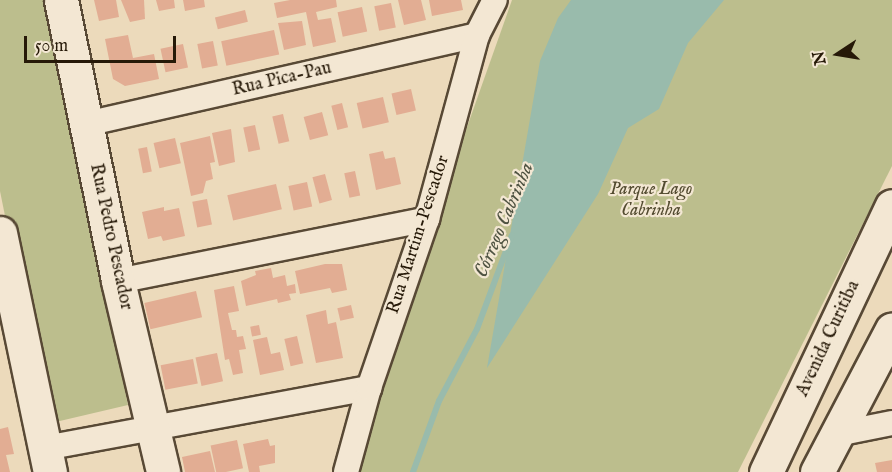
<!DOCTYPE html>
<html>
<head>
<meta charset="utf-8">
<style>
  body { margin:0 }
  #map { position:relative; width:892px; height:472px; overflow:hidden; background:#ecdabb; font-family:"IM FELL English",serif }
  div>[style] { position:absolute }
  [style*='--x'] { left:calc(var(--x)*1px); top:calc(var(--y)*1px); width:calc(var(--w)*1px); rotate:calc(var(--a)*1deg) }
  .green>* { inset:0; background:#bcbe8d }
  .water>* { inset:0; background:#99bbac }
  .stream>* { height:6px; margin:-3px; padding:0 3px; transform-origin:3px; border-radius:3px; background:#99bbac }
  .building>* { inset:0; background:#e2ad93; transform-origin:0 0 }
  .roads { filter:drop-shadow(2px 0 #584935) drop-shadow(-2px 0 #584935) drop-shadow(0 2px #584935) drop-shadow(0 -2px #584935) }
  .street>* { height:24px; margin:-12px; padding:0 12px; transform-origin:12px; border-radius:12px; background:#f3e7d3 }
  .secondary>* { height:33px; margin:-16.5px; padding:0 16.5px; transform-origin:16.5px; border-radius:16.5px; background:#f3e7d3 }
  span { translate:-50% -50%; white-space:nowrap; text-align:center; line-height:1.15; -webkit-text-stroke:4.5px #f3e7d3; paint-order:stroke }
  .street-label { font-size:18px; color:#261908 }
  .park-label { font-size:18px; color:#534b30; font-style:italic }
  .water-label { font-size:20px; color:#4e5241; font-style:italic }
  .north { position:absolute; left:808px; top:24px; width:60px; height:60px; -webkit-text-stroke:4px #f3e7d3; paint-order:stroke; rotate:258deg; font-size:16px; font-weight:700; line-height:24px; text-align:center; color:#261908 }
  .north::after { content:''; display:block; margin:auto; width:21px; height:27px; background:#261908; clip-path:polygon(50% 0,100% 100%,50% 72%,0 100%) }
  .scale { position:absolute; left:24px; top:36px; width:152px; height:27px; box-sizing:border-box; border:3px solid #261908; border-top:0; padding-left:8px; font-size:18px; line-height:21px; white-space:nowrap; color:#261908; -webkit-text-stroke:4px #f3e7d3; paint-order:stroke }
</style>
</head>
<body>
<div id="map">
  <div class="green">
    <div style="clip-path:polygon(0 0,43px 0,128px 405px,47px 424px,0 191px)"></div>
    <div style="clip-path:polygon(512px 0,892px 0,892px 166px,738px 472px,359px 472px,376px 384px)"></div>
  </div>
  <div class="water">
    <div style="clip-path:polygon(571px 0,724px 0,688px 43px,659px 109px,628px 128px,598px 194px,487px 368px,540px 61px,558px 18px)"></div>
  </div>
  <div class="stream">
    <div style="--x:413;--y:472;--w:76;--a:-69.9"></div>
    <div style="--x:439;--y:401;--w:81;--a:-62.2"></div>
    <div style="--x:477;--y:329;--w:100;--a:-69.6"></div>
  </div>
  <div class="building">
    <div style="clip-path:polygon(94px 0,116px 0,119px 17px,99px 21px)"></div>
    <div style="clip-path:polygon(121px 0,144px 0,145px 19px,130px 22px)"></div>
    <div style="clip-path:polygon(156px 0,174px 0,175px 8px,159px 11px)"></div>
    <div style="clip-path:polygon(183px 0,204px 0,205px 7px,185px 11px)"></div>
    <div style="clip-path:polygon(290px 0,336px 0,337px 7px,316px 12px,318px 20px,331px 18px,336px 42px,313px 47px,306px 12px,277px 18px,274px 3px)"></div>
    <div style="clip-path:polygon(398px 0,421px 0,426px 20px,404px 25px)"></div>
    <div style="clip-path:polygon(429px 0,461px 0,463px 10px,432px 16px)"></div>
    <div style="left:391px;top:3px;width:25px;height:17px;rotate:79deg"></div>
    <div style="left:362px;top:7px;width:25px;height:25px;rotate:78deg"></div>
    <div style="left:245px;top:10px;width:12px;height:31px;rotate:76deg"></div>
    <div style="clip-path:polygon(302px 21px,306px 45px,284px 50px,278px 23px)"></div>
    <div style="left:274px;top:30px;width:25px;height:54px;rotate:78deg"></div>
    <div style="clip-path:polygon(128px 35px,133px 58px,154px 54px,159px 79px,125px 86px,113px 79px,105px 39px)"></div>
    <div style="left:213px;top:41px;width:25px;height:16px;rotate:79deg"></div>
    <div style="left:183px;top:44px;width:24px;height:23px;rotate:78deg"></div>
    <div style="left:411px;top:89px;width:22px;height:20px;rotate:77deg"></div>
    <div style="left:383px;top:97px;width:26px;height:27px;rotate:77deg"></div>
    <div style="left:342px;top:103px;width:25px;height:11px;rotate:76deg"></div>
    <div style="left:322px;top:112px;width:24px;height:19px;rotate:75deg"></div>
    <div style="left:283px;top:114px;width:28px;height:11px;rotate:77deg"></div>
    <div style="left:255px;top:125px;width:25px;height:12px;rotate:78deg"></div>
    <div style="clip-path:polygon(231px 129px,235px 162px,219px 166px,212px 133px)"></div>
    <div style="clip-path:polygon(210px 136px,215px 162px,210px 163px,213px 179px,206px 181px,203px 193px,191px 196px,180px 143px)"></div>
    <div style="left:175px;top:138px;width:26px;height:22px;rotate:77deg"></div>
    <div style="left:147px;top:147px;width:25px;height:9px;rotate:79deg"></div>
    <div style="clip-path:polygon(383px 151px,385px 159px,395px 157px,401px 184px,376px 190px,369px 154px)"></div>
    <div style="left:355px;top:171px;width:25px;height:11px;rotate:78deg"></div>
    <div style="left:325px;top:174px;width:27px;height:13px;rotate:75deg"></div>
    <div style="left:307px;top:182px;width:25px;height:19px;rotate:78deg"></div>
    <div style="left:276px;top:184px;width:26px;height:50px;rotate:77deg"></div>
    <div style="left:207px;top:199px;width:26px;height:15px;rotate:79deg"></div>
    <div style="clip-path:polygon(164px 207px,164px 211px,179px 208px,185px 236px,163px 241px,161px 236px,148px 239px,142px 212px)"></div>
    <div style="clip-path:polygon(325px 264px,342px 264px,347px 290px,332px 293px,330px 288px,300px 294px,295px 271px)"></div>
    <div style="clip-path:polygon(271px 268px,273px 278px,285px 275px,287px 286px,295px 284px,296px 293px,289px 294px,291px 300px,278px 303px,277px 299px,246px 306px,241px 281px,256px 275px,255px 271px)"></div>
    <div style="clip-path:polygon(234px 286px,239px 311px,228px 313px,232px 330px,236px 330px,237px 337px,243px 336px,246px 349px,239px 350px,243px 373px,233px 375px,229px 359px,225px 360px,214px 290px)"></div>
    <div style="left:196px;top:291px;width:27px;height:53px;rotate:77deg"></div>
    <div style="left:351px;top:305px;width:13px;height:14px;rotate:77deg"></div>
    <div style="clip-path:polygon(326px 310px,328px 324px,336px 322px,343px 358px,316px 363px,306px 315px)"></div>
    <div style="left:259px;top:325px;width:10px;height:9px;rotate:79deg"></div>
    <div style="left:297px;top:336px;width:28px;height:13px;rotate:77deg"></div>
    <div style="clip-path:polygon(267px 337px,271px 354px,280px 352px,284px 370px,260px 375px,253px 340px)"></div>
    <div style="left:217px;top:353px;width:29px;height:22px;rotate:78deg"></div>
    <div style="left:193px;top:359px;width:25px;height:33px;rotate:79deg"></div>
    <div style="clip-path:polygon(8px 427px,14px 454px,6px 455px,10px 472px,0 472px,0 429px)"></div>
    <div style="clip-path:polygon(268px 439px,270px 446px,275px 445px,275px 463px,259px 466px,260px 472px,249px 472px,243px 444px)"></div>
    <div style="left:237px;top:440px;width:29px;height:27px;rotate:78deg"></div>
    <div style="clip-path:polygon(210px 451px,215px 472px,185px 472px,182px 457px)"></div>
    <div style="clip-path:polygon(892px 460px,892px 472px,877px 472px,875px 463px)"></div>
  </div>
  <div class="roads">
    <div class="street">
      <div style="--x:86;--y:124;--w:401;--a:-12.8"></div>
      <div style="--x:118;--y:281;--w:315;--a:-11.3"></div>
      <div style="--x:837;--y:434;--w:56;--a:-11.3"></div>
      <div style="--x:45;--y:448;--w:330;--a:-10.5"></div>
      <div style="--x:346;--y:472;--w:87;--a:-74.7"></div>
      <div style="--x:369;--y:388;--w:179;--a:-71.1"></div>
      <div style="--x:427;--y:219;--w:191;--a:-74.8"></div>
      <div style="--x:477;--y:35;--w:39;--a:-63"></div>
    </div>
    <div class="secondary">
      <div style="--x:61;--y:0;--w:287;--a:78.5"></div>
      <div style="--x:118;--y:281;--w:196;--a:76.7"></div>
      <div style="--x:0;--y:233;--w:244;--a:78.2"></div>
      <div style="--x:766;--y:472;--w:294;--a:-64.7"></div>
      <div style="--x:817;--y:472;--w:161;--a:-62.3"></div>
    </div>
  </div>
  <div class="street-label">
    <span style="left:282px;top:80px;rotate:-13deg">Rua Pica-Pau</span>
    <span style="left:419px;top:235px;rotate:-72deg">Rua Martim-Pescador</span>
    <span style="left:110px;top:237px;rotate:78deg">Rua Pedro Pescador</span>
    <span style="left:829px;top:339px;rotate:-65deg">Avenida Curitiba</span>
  </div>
  <div class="park-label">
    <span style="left:651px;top:201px">Parque Lago<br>Cabrinha</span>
  </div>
  <div class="water-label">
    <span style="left:504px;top:220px;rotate:-67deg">Córrego Cabrinha</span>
  </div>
  <div class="north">N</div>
  <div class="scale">50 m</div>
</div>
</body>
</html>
